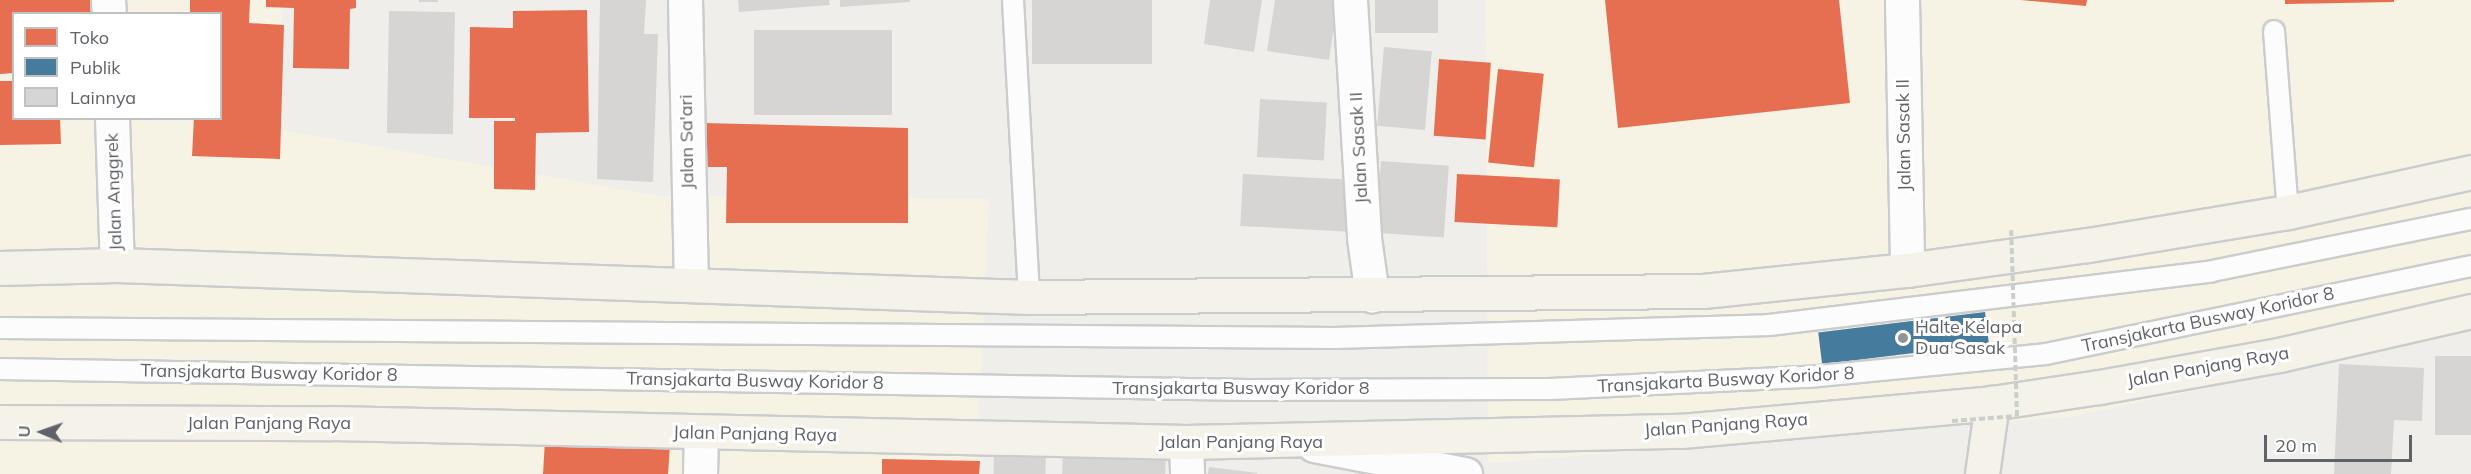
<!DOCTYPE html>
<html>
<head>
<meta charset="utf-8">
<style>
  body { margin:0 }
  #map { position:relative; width:2471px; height:474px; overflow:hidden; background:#efeeea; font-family:Mulish,sans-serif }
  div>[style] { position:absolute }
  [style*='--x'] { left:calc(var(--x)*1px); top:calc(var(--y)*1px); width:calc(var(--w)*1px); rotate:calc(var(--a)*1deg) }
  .commercial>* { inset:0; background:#f7f3e4 }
  .shops>* { inset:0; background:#e76f51; transform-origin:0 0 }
  .public>* { inset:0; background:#457b9d; transform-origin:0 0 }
  .building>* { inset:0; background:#d6d5d3; transform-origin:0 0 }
  .roads { filter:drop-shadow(2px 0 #cbcccc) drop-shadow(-2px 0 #cbcccc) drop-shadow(0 2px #cbcccc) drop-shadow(0 -2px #cbcccc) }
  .service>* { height:20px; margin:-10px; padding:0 10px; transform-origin:10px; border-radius:10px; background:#fdfcfc }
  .minor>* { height:33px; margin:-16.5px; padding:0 16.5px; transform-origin:16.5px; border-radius:16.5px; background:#fdfcfc }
  .tertiary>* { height:33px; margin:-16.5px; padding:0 16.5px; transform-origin:16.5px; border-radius:16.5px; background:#fdfcfc }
  .primary>* { height:33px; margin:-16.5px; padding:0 16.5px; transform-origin:16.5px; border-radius:16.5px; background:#f4f2e9 }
  .path-bridge>* { height:4px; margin-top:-2px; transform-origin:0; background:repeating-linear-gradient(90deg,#cacfcc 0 6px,transparent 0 9px) }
  .dots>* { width:16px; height:16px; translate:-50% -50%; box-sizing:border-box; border:3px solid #fff; border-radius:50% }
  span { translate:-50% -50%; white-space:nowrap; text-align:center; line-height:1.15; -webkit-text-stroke:6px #fff; paint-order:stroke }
  .street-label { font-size:18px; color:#5f6368 }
  .poi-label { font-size:18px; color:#5f6368 }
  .left { translate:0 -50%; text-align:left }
  .legend { position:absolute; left:12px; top:12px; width:210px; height:108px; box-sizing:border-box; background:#fff; border:2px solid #bfc1c3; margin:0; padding:8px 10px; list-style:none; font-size:18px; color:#5f6368 }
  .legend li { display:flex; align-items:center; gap:12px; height:30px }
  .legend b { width:30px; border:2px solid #bfc1c3 }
  .north { position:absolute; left:12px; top:402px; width:60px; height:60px; -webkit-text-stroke:4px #fff; paint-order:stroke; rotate:272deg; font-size:16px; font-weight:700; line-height:24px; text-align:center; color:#5f6368 }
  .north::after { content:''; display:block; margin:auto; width:21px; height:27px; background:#5f6368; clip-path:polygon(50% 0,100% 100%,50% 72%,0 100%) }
  .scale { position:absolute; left:2264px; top:435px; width:148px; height:27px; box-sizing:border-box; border:3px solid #5f6368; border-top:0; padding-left:8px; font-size:18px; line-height:21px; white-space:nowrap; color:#5f6368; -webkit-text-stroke:4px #fff; paint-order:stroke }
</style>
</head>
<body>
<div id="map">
  <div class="commercial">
    <div style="clip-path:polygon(evenodd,0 0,282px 0,280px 130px,661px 196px,989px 199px,976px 474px,0 474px,0 0,14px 14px,220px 14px,220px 118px,14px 118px,14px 14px)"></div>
    <div style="clip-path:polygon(1486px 0,2471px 0,2471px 332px,2070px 417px,1488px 463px)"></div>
  </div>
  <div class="shops">
    <div style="clip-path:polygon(0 0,95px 0,96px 14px,14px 14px,14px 73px,0 74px)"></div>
    <div style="clip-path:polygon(190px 0,250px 0,249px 23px,284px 25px,280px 159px,192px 156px,194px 118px,220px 118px,220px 14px,190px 14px)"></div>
    <div style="clip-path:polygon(266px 0,356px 0,356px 8px,350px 9px,349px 69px,293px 68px,294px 8px,266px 7px)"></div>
    <div style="clip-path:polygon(1605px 0,1839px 0,1850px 103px,1618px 128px)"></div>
    <div style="clip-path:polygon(2020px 0,2087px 0,2086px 6px)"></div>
    <div style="clip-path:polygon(2285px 0,2394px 0,2394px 2px,2285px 4px)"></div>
    <div style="clip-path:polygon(587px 10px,589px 132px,536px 133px,535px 190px,494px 189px,494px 121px,515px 121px,515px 118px,469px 118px,470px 27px,513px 28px,513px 11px)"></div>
    <div style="left:1439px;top:59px;width:52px;height:77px;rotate:4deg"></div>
    <div style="left:1498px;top:69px;width:46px;height:94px;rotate:6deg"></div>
    <div style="clip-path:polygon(0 81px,14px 81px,14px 118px,60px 118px,61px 144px,0 145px)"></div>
    <div style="clip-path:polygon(704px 123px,908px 128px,908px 223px,726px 223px,727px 167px,704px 167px)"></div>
    <div style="left:1457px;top:174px;width:103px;height:48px;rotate:3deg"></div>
    <div style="clip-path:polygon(545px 440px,670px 445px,668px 474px,543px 474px)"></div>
    <div style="clip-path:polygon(882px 459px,980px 461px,979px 474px,882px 474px)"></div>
  </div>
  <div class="public">
    <div style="left:1985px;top:312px;width:32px;height:168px;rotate:83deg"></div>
  </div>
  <div class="building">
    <div style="left:419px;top:0;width:19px;height:2px"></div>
    <div style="clip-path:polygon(600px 0,646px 0,644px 34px,658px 34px,653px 182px,597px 179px)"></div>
    <div style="clip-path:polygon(738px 0,829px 0,830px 5px,739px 12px)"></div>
    <div style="clip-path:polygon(840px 0,910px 0,910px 2px,840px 7px)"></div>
    <div style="left:1032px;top:0;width:120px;height:64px"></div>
    <div style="clip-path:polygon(1210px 0,1262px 0,1254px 52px,1204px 44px)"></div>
    <div style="clip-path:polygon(1275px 0,1338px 0,1329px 60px,1267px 51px)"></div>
    <div style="left:1375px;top:0;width:63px;height:33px"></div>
    <div style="left:389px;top:11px;width:66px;height:122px;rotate:1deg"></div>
    <div style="left:754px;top:30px;width:138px;height:85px"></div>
    <div style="left:1384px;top:47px;width:48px;height:79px;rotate:5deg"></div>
    <div style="left:1260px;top:99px;width:67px;height:58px;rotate:3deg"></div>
    <div style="left:1381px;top:161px;width:68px;height:72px;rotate:4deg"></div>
    <div style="left:1243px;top:174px;width:109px;height:52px;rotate:3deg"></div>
    <div style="left:2435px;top:356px;width:36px;height:79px"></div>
    <div style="clip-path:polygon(2339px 364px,2424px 368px,2422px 421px,2394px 420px,2391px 474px,2334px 474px)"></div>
    <div style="left:994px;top:449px;width:52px;height:25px;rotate:1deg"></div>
    <div style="left:1063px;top:450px;width:103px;height:24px;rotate:2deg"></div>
    <div style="clip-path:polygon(1209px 467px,1258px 473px,1257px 474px,1208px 474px)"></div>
  </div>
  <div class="roads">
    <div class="service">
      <div style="--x:1013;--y:0;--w:297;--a:86.9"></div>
      <div style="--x:2274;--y:31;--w:182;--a:85.6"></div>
      <div style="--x:0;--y:328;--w:1335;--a:0.43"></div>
      <div style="--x:1335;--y:338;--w:434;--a:-1.7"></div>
      <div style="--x:1769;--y:325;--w:446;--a:-6.9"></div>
      <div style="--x:2212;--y:271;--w:264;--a:-11.4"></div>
      <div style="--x:0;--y:369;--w:1249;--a:0.96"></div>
      <div style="--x:1249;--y:390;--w:301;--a:-0.2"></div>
      <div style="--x:1550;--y:389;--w:258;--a:-2.7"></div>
      <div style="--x:1808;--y:377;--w:239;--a:-5.5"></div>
      <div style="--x:2046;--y:354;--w:434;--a:-11.7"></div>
    </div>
    <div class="minor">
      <div style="--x:108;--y:0;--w:14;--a:86"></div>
      <div style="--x:685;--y:0;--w:283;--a:88.8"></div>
      <div style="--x:1350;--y:0;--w:238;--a:86.6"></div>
      <div style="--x:1364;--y:238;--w:58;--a:82"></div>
      <div style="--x:1902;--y:0;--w:270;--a:88.9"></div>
      <div style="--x:112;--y:118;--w:147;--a:88.1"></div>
      <div style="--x:1186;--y:442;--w:32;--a:88"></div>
      <div style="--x:700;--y:474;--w:41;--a:-88.6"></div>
    </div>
    <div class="tertiary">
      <div style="--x:1314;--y:445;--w:154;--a:10.9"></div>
    </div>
    <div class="primary">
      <div style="--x:0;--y:268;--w:117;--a:-1.5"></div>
      <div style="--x:117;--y:265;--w:913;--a:2.01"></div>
      <div style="--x:1029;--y:297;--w:674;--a:-0.51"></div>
      <div style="--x:1703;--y:291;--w:205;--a:-5.9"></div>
      <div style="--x:1907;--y:270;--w:183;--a:-7.9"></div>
      <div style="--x:2088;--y:245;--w:203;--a:-9.4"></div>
      <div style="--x:2288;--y:212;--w:187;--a:-12.3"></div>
      <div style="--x:0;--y:422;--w:332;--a:0.2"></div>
      <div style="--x:332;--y:423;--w:854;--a:1.27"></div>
      <div style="--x:1186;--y:442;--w:495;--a:-1.3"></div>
      <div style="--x:1681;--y:431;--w:312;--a:-5.1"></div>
      <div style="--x:1992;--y:403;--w:108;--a:-8.5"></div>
      <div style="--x:2099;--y:387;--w:183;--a:-10.1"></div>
      <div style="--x:2279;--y:355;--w:197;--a:-12.9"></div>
      <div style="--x:1982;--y:474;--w:72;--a:-82"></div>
    </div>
  </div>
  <div class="path-bridge">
    <div style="--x:1952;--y:421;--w:65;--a:-4.4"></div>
    <div style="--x:2017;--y:416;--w:187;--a:-91.8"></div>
  </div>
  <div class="dots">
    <div style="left:1903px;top:338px;background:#919496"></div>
  </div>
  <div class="street-label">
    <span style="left:1904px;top:135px;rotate:-91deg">Jalan Sasak II</span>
    <span style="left:687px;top:142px;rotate:-91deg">Jalan Sa'ari</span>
    <span style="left:1359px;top:148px;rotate:-93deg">Jalan Sasak II</span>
    <span style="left:114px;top:192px;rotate:-92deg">Jalan Anggrek</span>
    <span style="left:2208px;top:320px;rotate:-12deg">Transjakarta Busway Koridor 8</span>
    <span style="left:2208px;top:367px;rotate:-10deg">Jalan Panjang Raya</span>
    <span style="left:269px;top:373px;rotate:1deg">Transjakarta Busway Koridor 8</span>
    <span style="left:1726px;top:380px;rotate:-3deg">Transjakarta Busway Koridor 8</span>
    <span style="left:755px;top:381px;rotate:1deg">Transjakarta Busway Koridor 8</span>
    <span style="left:1241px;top:388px">Transjakarta Busway Koridor 8</span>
    <span style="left:269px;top:423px">Jalan Panjang Raya</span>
    <span style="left:1726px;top:425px;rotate:-4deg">Jalan Panjang Raya</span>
    <span style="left:755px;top:434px;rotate:1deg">Jalan Panjang Raya</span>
    <span style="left:1241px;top:442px">Jalan Panjang Raya</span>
  </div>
  <div class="poi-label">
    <span class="left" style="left:1915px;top:338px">Halte Kelapa<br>Dua Sasak</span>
  </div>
  <ul class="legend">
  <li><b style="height:16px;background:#e76f51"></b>Toko</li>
  <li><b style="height:16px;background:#457b9d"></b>Publik</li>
  <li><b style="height:16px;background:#d6d5d3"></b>Lainnya</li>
  </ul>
  <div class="north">U</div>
  <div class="scale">20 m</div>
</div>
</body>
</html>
